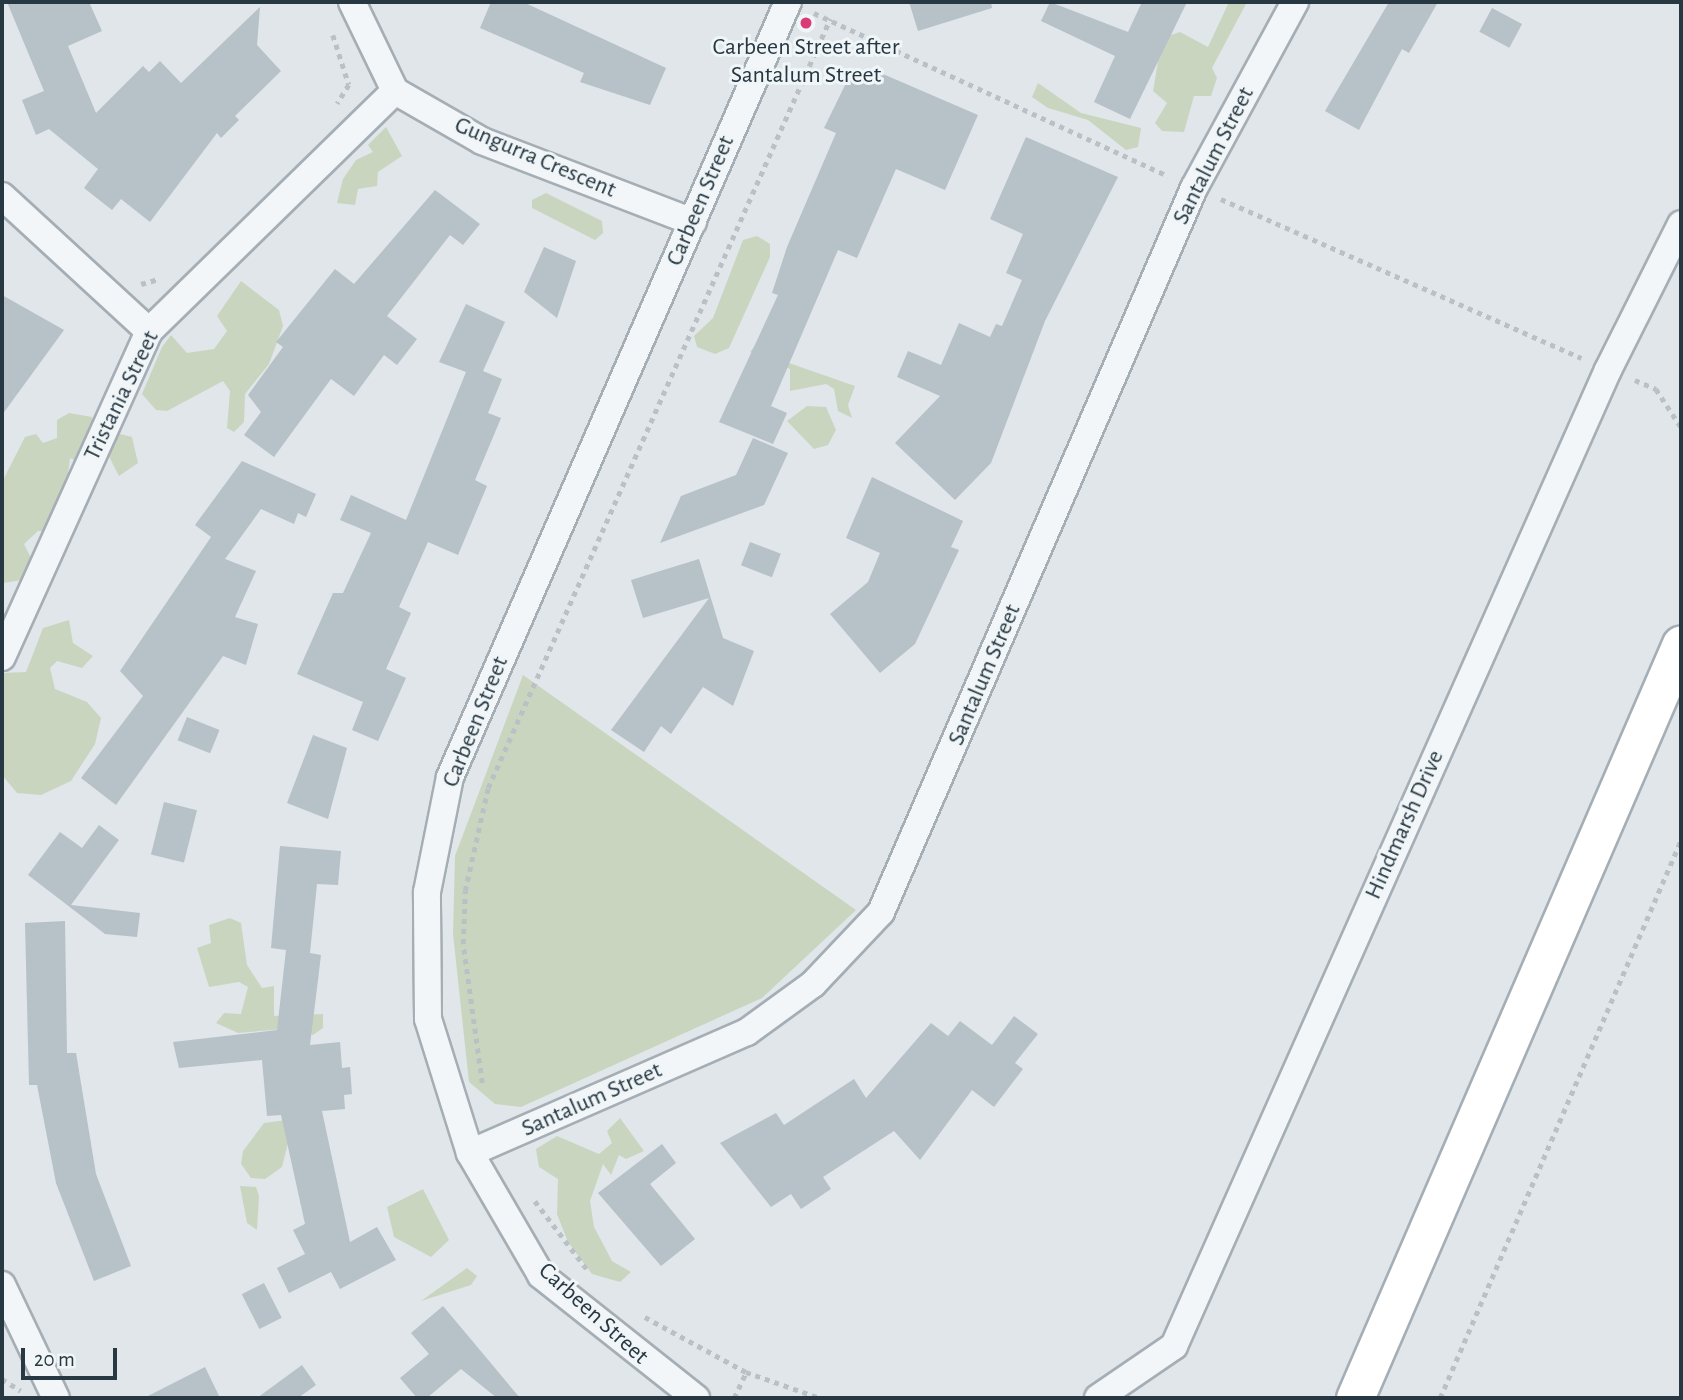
<!DOCTYPE html>
<html>
<head>
<meta charset="utf-8">
<style>
  body { margin:0 }
  #map { position:relative; width:1683px; height:1400px; overflow:hidden; background:#e0e6ea; font-family:"Alegreya Sans",sans-serif }
  div>[style] { position:absolute }
  [style*='--x'] { left:calc(var(--x)*1px); top:calc(var(--y)*1px); width:calc(var(--w)*1px); rotate:calc(var(--a)*1deg) }
  .green>* { inset:0; background:#cad5c0 }
  .building>* { inset:0; background:#b7c1c8; transform-origin:0 0 }
  .path>* { height:4.5px; margin-top:-2.25px; transform-origin:0; background:repeating-linear-gradient(90deg,#bac1c5 0 5px,transparent 0 10px) }
  .roads { filter:drop-shadow(2px 0 #a5aeb5) drop-shadow(-2px 0 #a5aeb5) drop-shadow(0 2px #a5aeb5) drop-shadow(0 -2px #a5aeb5) }
  .minor>* { height:26px; margin:-13px; padding:0 13px; transform-origin:13px; border-radius:13px; background:#f3f6f8 }
  .secondary>* { height:37px; margin:-18.5px; padding:0 18.5px; transform-origin:18.5px; border-radius:18.5px; background:#fff }
  .dots>* { width:19px; height:19px; translate:-50% -50%; box-sizing:border-box; border:4px solid #f0f5f7; border-radius:50% }
  span { translate:-50% -50%; white-space:nowrap; text-align:center; line-height:1.15; -webkit-text-stroke:6px #f0f5f7; paint-order:stroke }
  .poi-label { font-size:24px; color:#273843 }
  .street-label { font-size:24px; color:#273843 }
  .frame { position:absolute; inset:0; border:4px solid #273843; pointer-events:none }
  .scale { position:absolute; left:21px; top:1348px; width:96px; height:32px; box-sizing:border-box; border:4px solid #273843; border-top:0; padding-left:9px; font-size:21px; line-height:24px; white-space:nowrap; color:#273843; -webkit-text-stroke:5px #f0f5f7; paint-order:stroke }
</style>
</head>
<body>
<div id="map">
  <div class="green">
    <div style="clip-path:polygon(1229px 2px,1247px 2px,1212px 68px,1217px 78px,1211px 96px,1194px 96px,1184px 132px,1162px 131px,1155px 123px,1167px 103px,1153px 91px,1162px 38px,1180px 32px,1208px 47px)"></div>
    <div style="clip-path:polygon(1038px 83px,1081px 113px,1141px 128px,1138px 147px,1126px 150px,1088px 120px,1048px 108px,1032px 97px)"></div>
    <div style="clip-path:polygon(386px 127px,402px 156px,378px 172px,377px 186px,358px 189px,355px 205px,337px 203px,343px 179px,356px 160px,373px 152px,368px 145px)"></div>
    <div style="clip-path:polygon(546px 193px,602px 221px,603px 233px,595px 240px,532px 208px,532px 200px)"></div>
    <div style="clip-path:polygon(757px 236px,770px 244px,770px 257px,729px 348px,715px 354px,697px 347px,694px 336px,713px 318px,743px 240px)"></div>
    <div style="clip-path:polygon(241px 281px,279px 310px,283px 326px,269px 364px,245px 394px,244px 422px,234px 432px,227px 428px,230px 391px,223px 381px,167px 411px,156px 410px,142px 394px,162px 347px,171px 335px,187px 353px,214px 349px,227px 331px,217px 316px)"></div>
    <div style="clip-path:polygon(757px 343px,789px 363px,855px 386px,848px 405px,852px 418px,838px 411px,834px 389px,826px 384px,790px 391px,790px 369px,750px 352px)"></div>
    <div style="clip-path:polygon(807px 406px,826px 407px,836px 430px,828px 445px,814px 449px,787px 421px)"></div>
    <div style="clip-path:polygon(69px 413px,92px 417px,92px 427px,132px 437px,138px 463px,119px 476px,103px 445px,78px 462px,70px 458px,65px 498px,50px 531px,38px 531px,24px 544px,32px 560px,22px 580px,3px 583px,2px 598px,2px 482px,25px 437px,36px 434px,43px 443px,57px 438px,57px 420px)"></div>
    <div style="clip-path:polygon(69px 620px,73px 643px,93px 656px,82px 668px,57px 661px,50px 668px,55px 689px,87px 702px,101px 718px,95px 744px,71px 781px,41px 795px,17px 793px,2px 775px,2px 673px,26px 672px,43px 628px)"></div>
    <div style="clip-path:polygon(523px 675px,856px 910px,762px 998px,521px 1107px,495px 1104px,469px 1082px,453px 934px,455px 856px)"></div>
    <div style="clip-path:polygon(230px 918px,241px 923px,247px 965px,262px 988px,274px 986px,274px 1016px,323px 1014px,323px 1028px,313px 1035px,296px 1028px,238px 1033px,216px 1023px,224px 1013px,241px 1014px,248px 987px,239px 982px,209px 987px,197px 948px,211px 943px,209px 925px)"></div>
    <div style="clip-path:polygon(620px 1118px,644px 1151px,626px 1159px,619px 1155px,611px 1175px,603px 1164px,590px 1201px,594px 1227px,612px 1261px,631px 1272px,620px 1282px,592px 1274px,568px 1242px,557px 1214px,558px 1179px,539px 1167px,536px 1149px,557px 1136px,599px 1154px,612px 1143px,607px 1131px)"></div>
    <div style="clip-path:polygon(294px 1119px,282px 1167px,265px 1179px,251px 1178px,241px 1164px,243px 1151px,264px 1123px)"></div>
    <div style="clip-path:polygon(240px 1186px,256px 1187px,259px 1196px,257px 1230px,247px 1223px)"></div>
    <div style="clip-path:polygon(423px 1189px,449px 1240px,431px 1257px,394px 1237px,387px 1207px)"></div>
    <div style="clip-path:polygon(467px 1268px,477px 1276px,471px 1285px,421px 1301px)"></div>
  </div>
  <div class="building">
    <div style="clip-path:polygon(7px 2px,89px 2px,102px 31px,68px 46px,96px 113px,143px 66px,149px 72px,160px 61px,181px 83px,260px 7px,257px 45px,281px 71px,235px 116px,239px 120px,221px 138px,217px 133px,150px 222px,121px 199px,112px 210px,84px 188px,98px 169px,49px 129px,36px 135px,22px 100px,44px 91px)"></div>
    <div style="clip-path:polygon(491px 2px,523px 2px,666px 68px,650px 105px,580px 82px,584px 73px,480px 28px)"></div>
    <div style="clip-path:polygon(909px 2px,991px 2px,992px 8px,918px 31px)"></div>
    <div style="clip-path:polygon(1050px 2px,1128px 32px,1142px 2px,1187px 2px,1130px 119px,1094px 102px,1115px 56px,1041px 21px)"></div>
    <div style="clip-path:polygon(1389px 2px,1438px 2px,1409px 53px,1402px 49px,1359px 130px,1325px 111px)"></div>
    <div style="left:1492px;top:8px;width:34px;height:27px;rotate:28deg"></div>
    <div style="clip-path:polygon(869px 68px,978px 115px,945px 190px,896px 169px,857px 258px,838px 250px,771px 406px,787px 413px,773px 444px,719px 422px,778px 295px,772px 293px,787px 247px,836px 133px,824px 128px,852px 71px,865px 76px)"></div>
    <div style="clip-path:polygon(1026px 137px,1118px 177px,1045px 321px,991px 463px,955px 500px,895px 443px,940px 396px,897px 377px,908px 351px,941px 365px,959px 323px,990px 337px,996px 324px,1002px 326px,1022px 280px,1006px 273px,1023px 234px,990px 219px)"></div>
    <div style="clip-path:polygon(435px 190px,480px 224px,463px 245px,450px 235px,387px 316px,417px 339px,397px 365px,384px 355px,354px 396px,331px 379px,274px 457px,244px 435px,261px 412px,248px 395px,283px 347px,276px 342px,335px 269px,354px 284px)"></div>
    <div style="clip-path:polygon(544px 247px,576px 261px,557px 318px,524px 292px)"></div>
    <div style="clip-path:polygon(2px 295px,64px 330px,2px 415px)"></div>
    <div style="clip-path:polygon(466px 304px,505px 322px,483px 371px,502px 379px,488px 413px,501px 418px,475px 480px,487px 486px,458px 555px,428px 542px,399px 607px,411px 613px,386px 669px,406px 678px,378px 741px,352px 730px,363px 702px,297px 674px,333px 593px,343px 593px,371px 533px,340px 520px,351px 495px,406px 520px,466px 372px,439px 362px)"></div>
    <div style="clip-path:polygon(753px 438px,788px 453px,764px 505px,660px 543px,681px 496px,736px 475px)"></div>
    <div style="clip-path:polygon(242px 461px,316px 494px,306px 517px,298px 513px,294px 524px,261px 509px,225px 559px,256px 571px,235px 617px,258px 624px,246px 665px,223px 656px,116px 805px,81px 778px,143px 696px,120px 671px,211px 537px,195px 525px)"></div>
    <div style="clip-path:polygon(872px 477px,963px 521px,951px 547px,959px 550px,915px 644px,880px 673px,830px 614px,868px 582px,880px 553px,846px 538px)"></div>
    <div style="left:750px;top:542px;width:33px;height:25px;rotate:21deg"></div>
    <div style="clip-path:polygon(699px 559px,723px 638px,754px 651px,733px 706px,703px 687px,671px 734px,661px 726px,644px 752px,611px 730px,709px 598px,643px 618px,631px 580px)"></div>
    <div style="left:187px;top:717px;width:35px;height:25px;rotate:22deg"></div>
    <div style="clip-path:polygon(313px 735px,347px 748px,328px 819px,287px 803px)"></div>
    <div style="left:164px;top:802px;width:34px;height:54px;rotate:14deg"></div>
    <div style="clip-path:polygon(99px 825px,119px 840px,71px 905px,140px 913px,137px 937px,105px 934px,28px 875px,60px 832px,82px 848px)"></div>
    <div style="clip-path:polygon(280px 846px,341px 851px,338px 885px,317px 884px,310px 953px,321px 955px,310px 1045px,340px 1042px,342px 1068px,350px 1067px,352px 1094px,344px 1095px,345px 1109px,322px 1111px,350px 1242px,377px 1227px,396px 1260px,340px 1289px,331px 1272px,289px 1293px,277px 1268px,305px 1254px,293px 1230px,305px 1224px,281px 1115px,267px 1116px,262px 1060px,179px 1068px,173px 1042px,277px 1030px,286px 950px,271px 948px)"></div>
    <div style="clip-path:polygon(65px 921px,67px 1053px,76px 1053px,96px 1174px,131px 1266px,94px 1281px,56px 1183px,37px 1085px,29px 1085px,25px 923px)"></div>
    <div style="clip-path:polygon(1014px 1016px,1038px 1034px,1015px 1063px,1023px 1069px,994px 1107px,972px 1090px,920px 1160px,894px 1131px,823px 1177px,831px 1189px,801px 1209px,791px 1194px,771px 1207px,720px 1143px,776px 1113px,784px 1125px,854px 1079px,866px 1098px,931px 1023px,948px 1036px,960px 1021px,992px 1045px)"></div>
    <div style="clip-path:polygon(662px 1144px,676px 1163px,650px 1184px,695px 1239px,661px 1266px,598px 1193px)"></div>
    <div style="left:264px;top:1283px;width:39px;height:25px;rotate:63deg"></div>
    <div style="clip-path:polygon(443px 1306px,520px 1398px,497px 1398px,461px 1369px,427px 1398px,417px 1398px,400px 1378px,429px 1354px,411px 1333px)"></div>
    <div style="clip-path:polygon(302px 1365px,316px 1385px,298px 1398px,257px 1398px)"></div>
    <div style="clip-path:polygon(205px 1367px,220px 1398px,144px 1398px)"></div>
  </div>
  <div class="path">
    <div style="--x:814;--y:13;--w:390;--a:24.7"></div>
    <div style="--x:333;--y:35;--w:52;--a:72.3"></div>
    <div style="--x:349;--y:85;--w:22;--a:122"></div>
    <div style="--x:1221;--y:199;--w:394;--a:23.8"></div>
    <div style="--x:141;--y:284;--w:19;--a:-16"></div>
    <div style="--x:1635;--y:380;--w:23;--a:23"></div>
    <div style="--x:1656;--y:389;--w:45;--a:56.7"></div>
    <div style="--x:482;--y:1083;--w:140;--a:-97.8"></div>
    <div style="--x:463;--y:944;--w:53;--a:-87.8"></div>
    <div style="--x:465;--y:891;--w:106;--a:-77.4"></div>
    <div style="--x:488;--y:788;--w:842;--a:-66.02"></div>
    <div style="--x:535;--y:1201;--w:89;--a:52.7"></div>
    <div style="--x:645;--y:1317;--w:115;--a:28.6"></div>
    <div style="--x:746;--y:1372;--w:78;--a:19.4"></div>
    <div style="--x:2;--y:1379;--w:22;--a:32"></div>
    <div style="--x:734;--y:1398;--w:29;--a:-65"></div>
    <div style="--x:1440;--y:1398;--w:608;--a:-66.64"></div>
  </div>
  <div class="roads">
    <div class="minor">
      <div style="--x:352;--y:2;--w:99;--a:64.2"></div>
      <div style="--x:395;--y:91;--w:100;--a:29.9"></div>
      <div style="--x:482;--y:141;--w:226;--a:21"></div>
      <div style="--x:2;--y:196;--w:200;--a:42.6"></div>
      <div style="--x:2;--y:657;--w:358;--a:-65.7"></div>
      <div style="--x:149;--y:331;--w:344;--a:-44.3"></div>
      <div style="--x:470;--y:1153;--w:302;--a:-23.6"></div>
      <div style="--x:747;--y:1032;--w:82;--a:-36"></div>
      <div style="--x:813;--y:984;--w:99;--a:-46.6"></div>
      <div style="--x:881;--y:912;--w:789;--a:-66.62"></div>
      <div style="--x:1194;--y:188;--w:212;--a:-61.5"></div>
      <div style="--x:2;--y:1285;--w:125;--a:64.5"></div>
      <div style="--x:696;--y:1398;--w:198;--a:-141.6"></div>
      <div style="--x:541;--y:1275;--w:141;--a:-120.2"></div>
      <div style="--x:470;--y:1153;--w:140;--a:-107.4"></div>
      <div style="--x:428;--y:1019;--w:127;--a:-90.5"></div>
      <div style="--x:427;--y:892;--w:117;--a:-78.7"></div>
      <div style="--x:450;--y:777;--w:845;--a:-66.44"></div>
      <div style="--x:1098;--y:1398;--w:92;--a:-34.4"></div>
      <div style="--x:1174;--y:1346;--w:1068;--a:-66.03"></div>
      <div style="--x:1608;--y:370;--w:163;--a:-63.4"></div>
    </div>
    <div class="secondary">
      <div style="--x:1355;--y:1398;--w:821;--a:-66.62"></div>
    </div>
  </div>
  <div class="dots">
    <div style="left:806px;top:23px;background:#d93b77"></div>
  </div>
  <div class="poi-label">
    <span style="left:806px;top:62px">Carbeen Street after<br>Santalum Street</span>
  </div>
  <div class="street-label">
    <span style="left:1214px;top:156px;rotate:-63deg">Santalum Street</span>
    <span style="left:535px;top:158px;rotate:23deg">Gungurra Crescent</span>
    <span style="left:701px;top:201px;rotate:-67deg">Carbeen Street</span>
    <span style="left:122px;top:396px;rotate:-64deg">Tristania Street</span>
    <span style="left:985px;top:675px;rotate:-67deg">Santalum Street</span>
    <span style="left:476px;top:722px;rotate:-68deg">Carbeen Street</span>
    <span style="left:1405px;top:825px;rotate:-66deg">Hindmarsh Drive</span>
    <span style="left:592px;top:1100px;rotate:-24deg">Santalum Street</span>
    <span style="left:593px;top:1314px;rotate:42deg">Carbeen Street</span>
  </div>
  <div class="frame"></div>
  <div class="scale">20 m</div>
</div>
</body>
</html>
